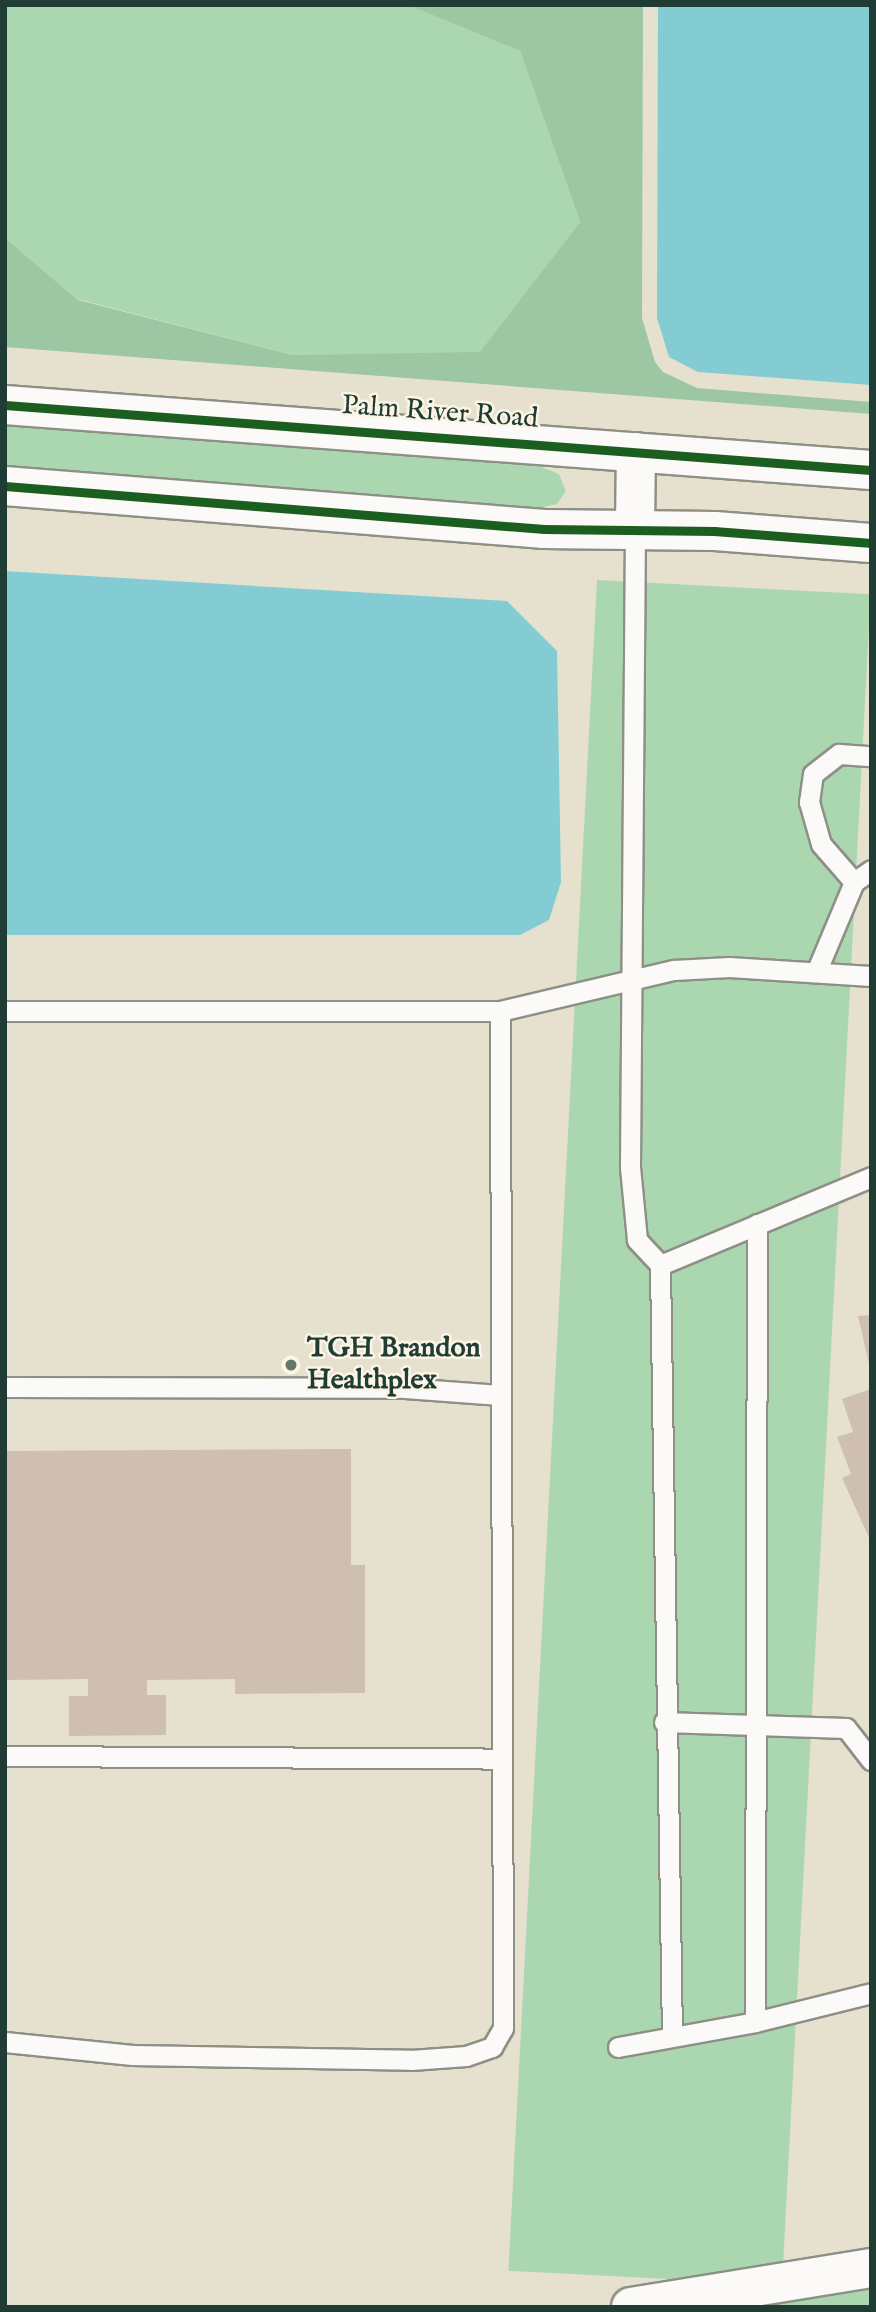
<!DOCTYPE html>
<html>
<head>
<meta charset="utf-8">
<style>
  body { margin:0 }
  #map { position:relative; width:876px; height:2312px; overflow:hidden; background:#e6e0cf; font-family:"IM FELL English",serif }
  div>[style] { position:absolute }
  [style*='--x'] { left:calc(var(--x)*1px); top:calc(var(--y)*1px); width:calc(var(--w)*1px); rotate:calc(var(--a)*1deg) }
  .green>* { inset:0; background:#aad7b0; transform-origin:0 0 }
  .forest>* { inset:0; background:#9dc7a3 }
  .water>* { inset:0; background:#84ccd3 }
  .building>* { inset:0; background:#cfbeb2 }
  .roads { filter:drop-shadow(2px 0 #8e9086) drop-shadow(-2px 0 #8e9086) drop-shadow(0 2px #8e9086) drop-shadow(0 -2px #8e9086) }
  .service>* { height:19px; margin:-9.5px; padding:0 9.5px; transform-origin:9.5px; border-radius:9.5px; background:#fbfaf8 }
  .minor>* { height:38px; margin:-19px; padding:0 19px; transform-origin:19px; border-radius:19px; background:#fbfaf8 }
  .motorway>* { height:38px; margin:-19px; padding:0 19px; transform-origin:19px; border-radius:19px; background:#fbfaf8 }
  .cycleway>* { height:9px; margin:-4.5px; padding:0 4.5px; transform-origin:4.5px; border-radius:4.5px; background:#1b5e20 }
  .dots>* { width:19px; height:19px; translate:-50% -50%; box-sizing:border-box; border:4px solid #fcf5e5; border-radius:50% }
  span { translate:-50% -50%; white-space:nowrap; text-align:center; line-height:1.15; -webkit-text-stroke:5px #fcf5e5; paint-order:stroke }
  .street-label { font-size:28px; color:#1f3d34 }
  .poi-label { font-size:28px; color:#1f3d34; font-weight:700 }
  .left { translate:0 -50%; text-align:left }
  .frame { position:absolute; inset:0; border:7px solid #1f3d34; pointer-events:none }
</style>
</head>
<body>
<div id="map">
  <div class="green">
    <div style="clip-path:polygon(5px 5px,408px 5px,520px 51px,580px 222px,480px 353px,294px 355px,77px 299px,5px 238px)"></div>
    <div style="clip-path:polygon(5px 425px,539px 466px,559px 474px,566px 491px,557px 504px,538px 508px,5px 466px)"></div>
    <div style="left:597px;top:580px;width:274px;height:1693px;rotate:3deg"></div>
    <div style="clip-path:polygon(871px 2283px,871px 2307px,745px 2307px)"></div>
  </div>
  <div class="forest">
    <div style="clip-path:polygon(408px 5px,643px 5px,642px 318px,655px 362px,663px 372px,697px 388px,871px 402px,871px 414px,5px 347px,5px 238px,78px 300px,293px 355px,480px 352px,580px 222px,520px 51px)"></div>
  </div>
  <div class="water">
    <div style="clip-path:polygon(658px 5px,871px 5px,871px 385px,698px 372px,669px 357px,657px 318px)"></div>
    <div style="clip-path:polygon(5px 571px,507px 601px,557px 651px,561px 882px,549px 920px,520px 935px,5px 935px)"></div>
  </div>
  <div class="building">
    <div style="clip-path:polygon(871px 1315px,871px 1368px,870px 1368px,858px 1316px)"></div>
    <div style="clip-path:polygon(871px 1389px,871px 1542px,842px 1478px,851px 1474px,837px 1437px,853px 1432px,842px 1399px)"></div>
    <div style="clip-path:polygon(351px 1449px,351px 1565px,365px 1565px,365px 1693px,235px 1694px,235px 1679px,147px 1680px,147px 1695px,166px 1695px,166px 1735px,69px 1736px,69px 1696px,88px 1696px,88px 1679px,5px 1680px,5px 1451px)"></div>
  </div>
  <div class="roads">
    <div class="service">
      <div style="--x:635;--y:529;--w:638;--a:90.45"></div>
      <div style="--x:630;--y:1167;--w:73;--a:84.5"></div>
      <div style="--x:637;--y:1240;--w:34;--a:47"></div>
      <div style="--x:660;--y:1265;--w:770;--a:89.11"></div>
      <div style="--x:854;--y:882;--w:50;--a:-131"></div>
      <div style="--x:821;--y:844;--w:44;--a:-105.9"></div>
      <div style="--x:809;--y:802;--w:28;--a:-82"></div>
      <div style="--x:813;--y:774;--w:33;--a:-38"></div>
      <div style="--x:839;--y:754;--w:32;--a:4"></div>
      <div style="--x:817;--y:970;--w:95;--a:-67.2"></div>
      <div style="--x:854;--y:882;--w:21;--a:-35"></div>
      <div style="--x:5;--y:1011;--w:495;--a:0"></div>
      <div style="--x:500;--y:1011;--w:179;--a:-13.3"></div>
      <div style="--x:674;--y:970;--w:55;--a:-3.1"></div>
      <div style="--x:729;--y:967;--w:142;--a:3.6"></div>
      <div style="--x:660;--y:1265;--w:229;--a:-22.6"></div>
      <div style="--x:5;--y:1387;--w:400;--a:0.1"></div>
      <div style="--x:405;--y:1388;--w:95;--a:4.2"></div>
      <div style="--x:664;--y:1722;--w:182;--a:1.9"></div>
      <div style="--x:846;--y:1728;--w:41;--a:52"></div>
      <div style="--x:5;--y:1756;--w:495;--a:0.3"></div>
      <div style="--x:755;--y:2022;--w:798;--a:-89.86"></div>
      <div style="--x:5;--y:2042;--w:128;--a:5.8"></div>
      <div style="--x:132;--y:2055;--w:279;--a:1"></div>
      <div style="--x:411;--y:2060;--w:55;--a:-4.2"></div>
      <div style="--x:466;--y:2056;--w:28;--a:-19"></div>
      <div style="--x:492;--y:2047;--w:22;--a:-60"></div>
      <div style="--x:503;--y:2028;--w:1017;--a:-90.17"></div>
      <div style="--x:618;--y:2047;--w:139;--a:-10.3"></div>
      <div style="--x:755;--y:2022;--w:120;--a:-14"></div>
    </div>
    <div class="minor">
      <div style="--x:5;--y:405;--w:868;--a:4.29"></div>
      <div style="--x:5;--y:486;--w:541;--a:4.56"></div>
      <div style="--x:544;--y:529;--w:171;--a:0.7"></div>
      <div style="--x:715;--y:531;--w:156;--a:4.4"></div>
      <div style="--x:635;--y:529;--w:77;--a:-89.3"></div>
    </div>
    <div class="motorway">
      <div style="--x:631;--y:2307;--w:243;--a:-9.2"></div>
    </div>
  </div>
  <div class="cycleway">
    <div style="--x:5;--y:405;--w:868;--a:4.29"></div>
    <div style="--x:5;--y:486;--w:541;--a:4.56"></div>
    <div style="--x:544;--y:529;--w:171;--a:0.7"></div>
    <div style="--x:715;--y:531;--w:156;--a:4.4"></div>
  </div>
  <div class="dots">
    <div style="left:291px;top:1365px;background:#65766a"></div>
  </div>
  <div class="street-label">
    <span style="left:440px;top:413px;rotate:4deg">Palm River Road</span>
  </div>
  <div class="poi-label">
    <span class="left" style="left:307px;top:1365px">TGH Brandon<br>Healthplex</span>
  </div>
  <div class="frame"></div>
</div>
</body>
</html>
